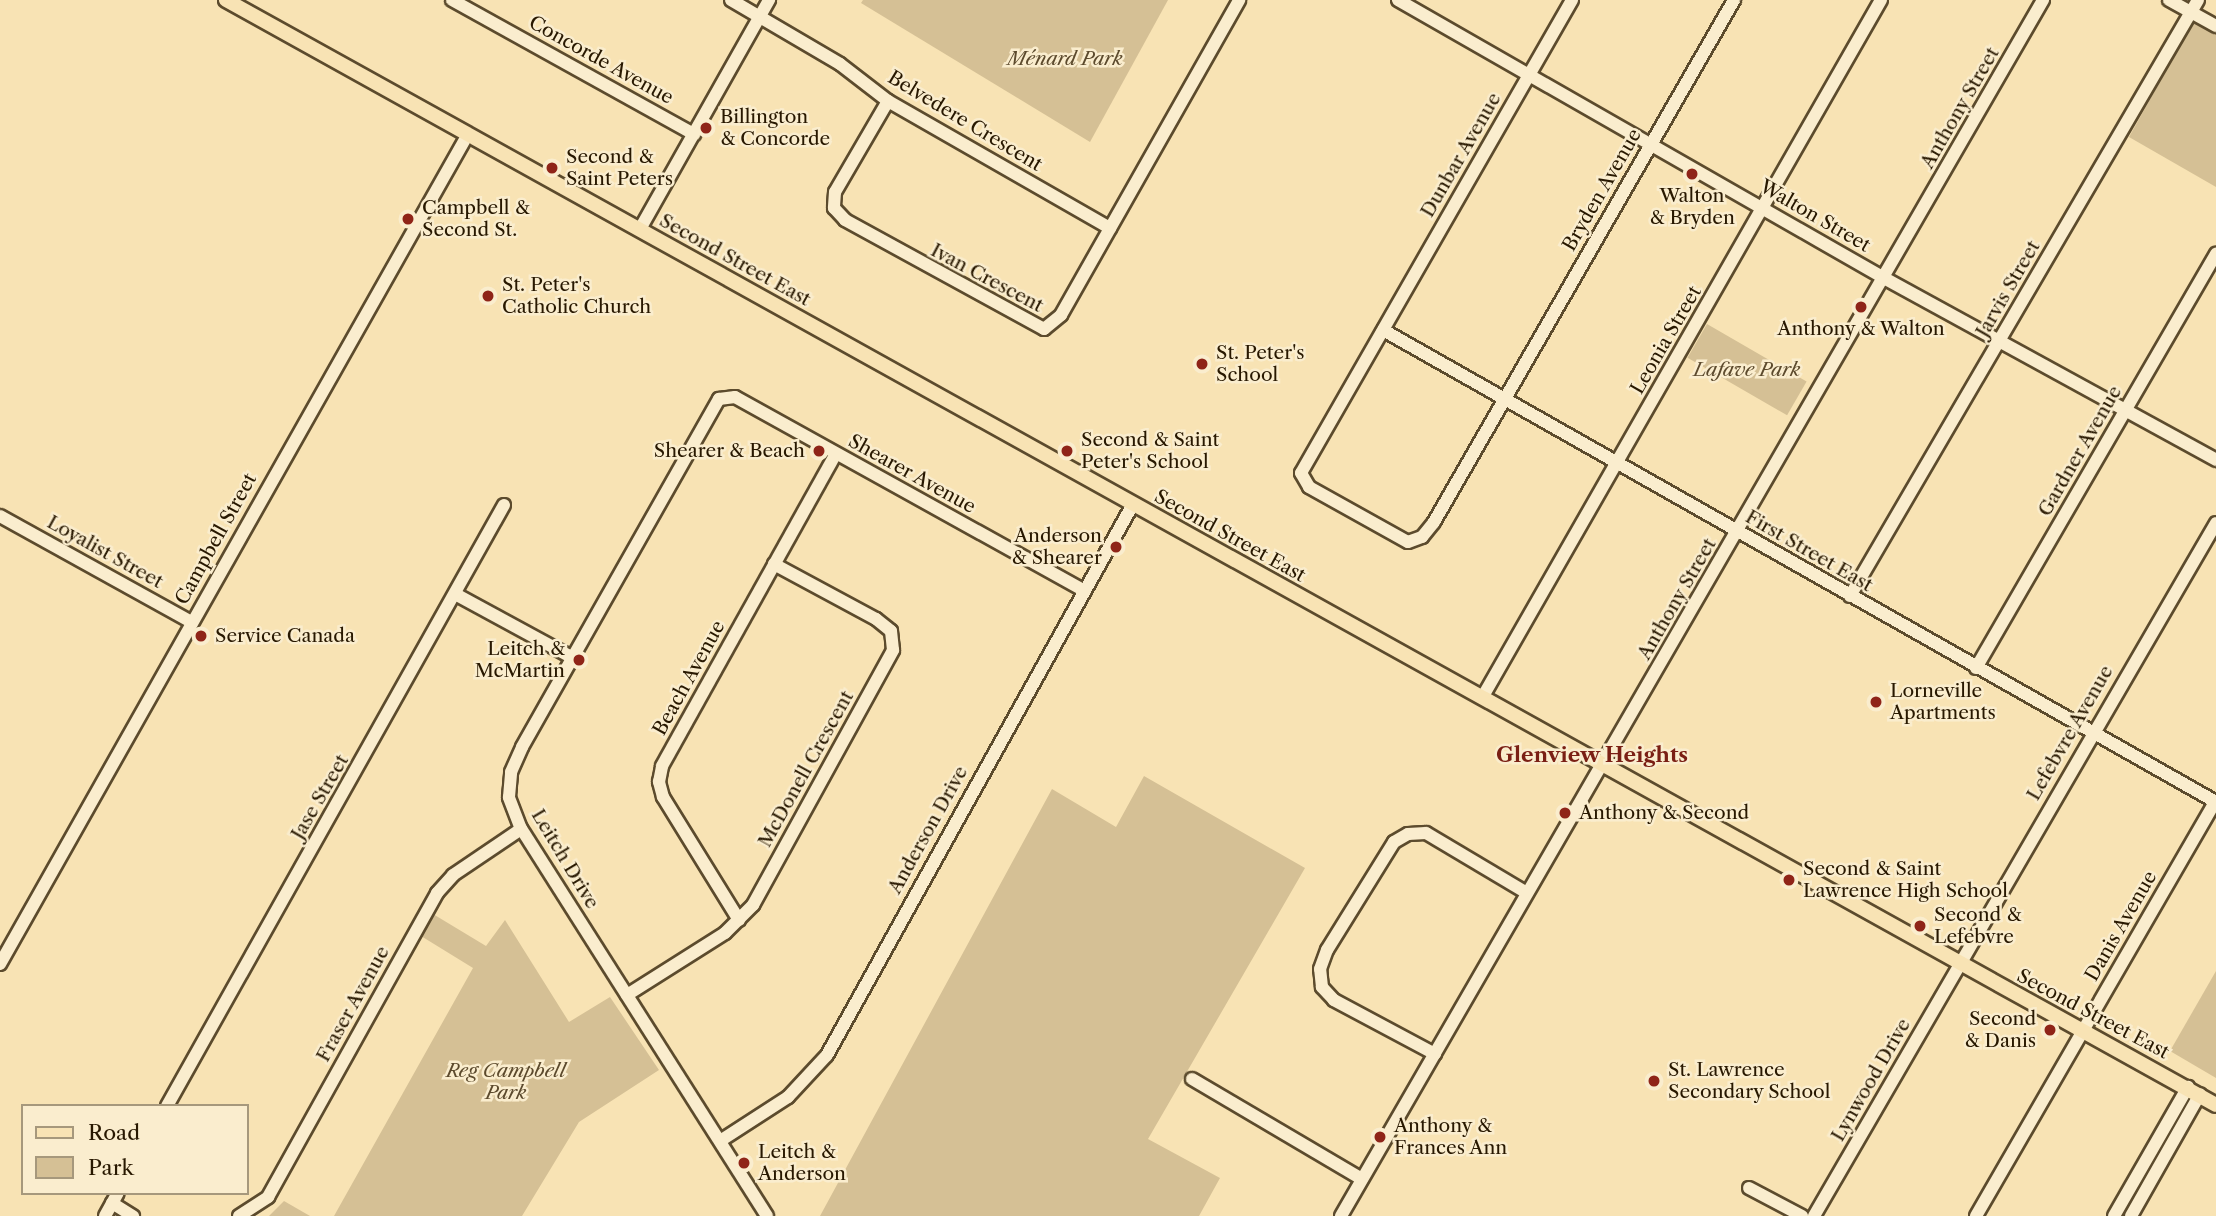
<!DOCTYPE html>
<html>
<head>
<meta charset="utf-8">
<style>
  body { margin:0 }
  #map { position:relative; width:2216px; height:1216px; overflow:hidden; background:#f8e3b4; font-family:"Libre Caslon Text",serif }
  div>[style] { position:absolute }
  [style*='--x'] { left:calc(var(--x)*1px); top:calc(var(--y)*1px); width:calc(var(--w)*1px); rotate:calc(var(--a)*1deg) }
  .green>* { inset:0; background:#d5c095; transform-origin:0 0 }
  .roads { filter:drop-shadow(2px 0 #5c4b2d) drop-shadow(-2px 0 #5c4b2d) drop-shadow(0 2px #5c4b2d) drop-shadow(0 -2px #5c4b2d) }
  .minor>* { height:12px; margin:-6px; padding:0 6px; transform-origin:6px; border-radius:6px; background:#faedce }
  .major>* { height:14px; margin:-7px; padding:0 7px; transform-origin:7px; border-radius:7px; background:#f8e3b4 }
  .dots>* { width:19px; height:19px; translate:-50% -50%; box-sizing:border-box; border:4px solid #faedce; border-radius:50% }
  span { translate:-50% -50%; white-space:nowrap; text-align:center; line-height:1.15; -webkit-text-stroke:5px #faedce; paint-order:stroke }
  .park-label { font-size:19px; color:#5c4a2d; font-style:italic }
  .street-label { font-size:19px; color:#281800 }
  .poi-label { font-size:19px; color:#281800 }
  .left { translate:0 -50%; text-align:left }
  .right { translate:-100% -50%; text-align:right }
  .neighbourhood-label { font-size:21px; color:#7a1f14; font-weight:700 }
  .legend { position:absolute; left:21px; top:1104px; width:228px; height:91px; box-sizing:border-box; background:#faedce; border:2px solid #a6987c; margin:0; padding:9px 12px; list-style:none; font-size:21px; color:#281800 }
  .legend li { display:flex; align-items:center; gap:14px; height:35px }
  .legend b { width:35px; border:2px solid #a6987c }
</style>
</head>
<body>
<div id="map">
  <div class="green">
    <div style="clip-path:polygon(863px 0,1168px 0,1090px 142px,861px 3px)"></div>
    <div style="clip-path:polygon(2194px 21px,2216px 34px,2216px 187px,2129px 137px)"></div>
    <div style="left:1707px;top:324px;width:115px;height:39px;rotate:30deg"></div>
    <div style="clip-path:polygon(1144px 776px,1305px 868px,1148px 1139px,1220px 1178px,1199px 1216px,820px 1216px,1052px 789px,1116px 827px)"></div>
    <div style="clip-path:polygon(433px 914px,486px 946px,505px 920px,569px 1022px,610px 997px,659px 1070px,579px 1122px,522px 1216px,334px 1216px,473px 968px,421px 936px)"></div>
    <div style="clip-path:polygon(2216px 971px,2216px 1078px,2170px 1051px)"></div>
    <div style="clip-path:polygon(284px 1201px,310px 1216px,269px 1216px)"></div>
  </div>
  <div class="roads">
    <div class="minor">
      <div style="--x:452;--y:0;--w:277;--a:29"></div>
      <div style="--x:731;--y:0;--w:126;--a:30.4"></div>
      <div style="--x:840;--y:64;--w:61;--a:37.6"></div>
      <div style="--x:888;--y:101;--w:256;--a:29.8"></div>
      <div style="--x:1398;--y:0;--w:560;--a:29.77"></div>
      <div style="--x:1884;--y:278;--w:379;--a:28.7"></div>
      <div style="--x:1572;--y:0;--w:545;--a:119.81"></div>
      <div style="--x:1301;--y:473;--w:16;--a:60"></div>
      <div style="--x:1309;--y:487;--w:113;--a:29.1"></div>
      <div style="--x:1408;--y:542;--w:15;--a:-20"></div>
      <div style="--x:1422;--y:537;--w:19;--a:-51"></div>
      <div style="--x:1434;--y:522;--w:602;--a:-60.11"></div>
      <div style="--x:2169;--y:0;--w:54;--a:29"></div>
      <div style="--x:888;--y:101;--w:105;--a:120.2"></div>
      <div style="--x:835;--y:192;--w:16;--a:94"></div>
      <div style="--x:834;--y:208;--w:16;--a:47"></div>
      <div style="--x:845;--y:220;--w:227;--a:28.7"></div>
      <div style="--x:1044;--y:329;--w:22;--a:-39"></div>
      <div style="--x:1061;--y:315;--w:362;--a:-60.5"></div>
      <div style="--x:640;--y:229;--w:263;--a:-60.6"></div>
      <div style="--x:1383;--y:330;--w:957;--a:29.54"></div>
      <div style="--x:0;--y:516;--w:218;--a:29"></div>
      <div style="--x:457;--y:595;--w:130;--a:28.5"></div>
      <div style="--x:1850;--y:596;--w:690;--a:-59.72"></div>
      <div style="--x:1976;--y:668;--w:479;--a:-59.9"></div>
      <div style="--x:1482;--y:698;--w:804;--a:-60.25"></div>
      <div style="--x:739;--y:920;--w:145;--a:-121.7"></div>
      <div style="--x:663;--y:797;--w:16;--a:-105"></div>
      <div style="--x:659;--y:782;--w:16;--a:-79"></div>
      <div style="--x:662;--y:766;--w:357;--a:-60.9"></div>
      <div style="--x:0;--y:964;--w:953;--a:-60.58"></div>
      <div style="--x:627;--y:995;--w:116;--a:-32.3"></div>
      <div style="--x:725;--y:933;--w:40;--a:-45"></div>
      <div style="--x:753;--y:905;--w:291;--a:-61.2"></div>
      <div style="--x:893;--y:650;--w:19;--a:-96"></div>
      <div style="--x:891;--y:631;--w:19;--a:-141"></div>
      <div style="--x:876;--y:619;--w:116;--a:-151.7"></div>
      <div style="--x:1435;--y:1054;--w:115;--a:-151.9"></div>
      <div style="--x:1334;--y:1000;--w:18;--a:-133"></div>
      <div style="--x:1322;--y:987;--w:18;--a:-96"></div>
      <div style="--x:1320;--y:969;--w:20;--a:-70"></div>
      <div style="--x:1327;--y:950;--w:127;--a:-58.2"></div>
      <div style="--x:1394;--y:842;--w:16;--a:-30"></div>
      <div style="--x:1408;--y:834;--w:18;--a:-3"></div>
      <div style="--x:1426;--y:833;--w:117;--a:30.7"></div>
      <div style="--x:1192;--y:1079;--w:197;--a:30.5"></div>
      <div style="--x:167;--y:1106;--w:689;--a:-60.72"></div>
      <div style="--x:720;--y:1141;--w:81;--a:-32.9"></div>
      <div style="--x:788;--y:1097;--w:57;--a:-47.1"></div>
      <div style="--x:827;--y:1055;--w:630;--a:-60.95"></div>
      <div style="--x:1749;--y:1188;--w:60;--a:27.8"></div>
      <div style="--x:112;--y:1203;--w:25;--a:32"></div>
      <div style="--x:105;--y:1216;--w:26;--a:-61"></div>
      <div style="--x:239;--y:1216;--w:35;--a:-33"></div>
      <div style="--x:268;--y:1197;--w:348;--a:-60.9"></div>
      <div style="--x:437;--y:893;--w:24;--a:-48"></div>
      <div style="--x:453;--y:875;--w:82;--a:-34.1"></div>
      <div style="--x:767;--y:1216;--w:459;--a:-122.4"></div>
      <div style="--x:521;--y:829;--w:34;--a:-111"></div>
      <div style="--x:509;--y:797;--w:25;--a:-85"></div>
      <div style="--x:511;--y:772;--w:27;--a:-66"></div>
      <div style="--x:522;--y:747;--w:400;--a:-60.5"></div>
      <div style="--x:719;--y:399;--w:16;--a:-7"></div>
      <div style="--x:735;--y:397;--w:400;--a:29"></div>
      <div style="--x:1341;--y:1216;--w:1404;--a:-60"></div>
      <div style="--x:1814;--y:1216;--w:801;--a:-59.88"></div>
      <div style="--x:1976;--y:1216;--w:479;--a:-60"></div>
      <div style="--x:2114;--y:1216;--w:149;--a:-60.2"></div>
      <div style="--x:2131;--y:1216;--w:140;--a:-60.5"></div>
    </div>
    <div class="major">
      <div style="--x:226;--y:0;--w:2276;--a:29.04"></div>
    </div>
  </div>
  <div class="dots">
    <div style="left:706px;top:128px;background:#8f2418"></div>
    <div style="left:552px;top:168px;background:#8f2418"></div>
    <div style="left:1692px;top:174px;background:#8f2418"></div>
    <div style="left:408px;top:219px;background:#8f2418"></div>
    <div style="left:488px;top:296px;background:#8f2418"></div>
    <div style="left:1861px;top:307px;background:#8f2418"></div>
    <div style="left:1202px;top:364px;background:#8f2418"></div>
    <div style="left:819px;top:451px;background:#8f2418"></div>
    <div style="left:1067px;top:451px;background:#8f2418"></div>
    <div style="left:1116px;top:547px;background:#8f2418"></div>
    <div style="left:201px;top:636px;background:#8f2418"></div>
    <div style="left:579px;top:660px;background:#8f2418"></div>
    <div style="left:1876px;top:702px;background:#8f2418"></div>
    <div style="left:1565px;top:813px;background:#8f2418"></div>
    <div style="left:1789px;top:880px;background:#8f2418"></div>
    <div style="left:1920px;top:926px;background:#8f2418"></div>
    <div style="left:2050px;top:1030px;background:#8f2418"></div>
    <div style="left:1654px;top:1081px;background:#8f2418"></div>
    <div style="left:1380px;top:1137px;background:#8f2418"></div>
    <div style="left:744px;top:1163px;background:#8f2418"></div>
  </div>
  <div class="park-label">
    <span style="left:1065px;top:59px">Ménard Park</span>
    <span style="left:1747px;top:370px">Lafave Park</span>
    <span style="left:506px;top:1082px">Reg Campbell<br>Park</span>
  </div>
  <div class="street-label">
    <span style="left:601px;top:60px;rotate:29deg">Concorde Avenue</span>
    <span style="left:1960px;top:108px;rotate:-60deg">Anthony Street</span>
    <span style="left:965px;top:121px;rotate:31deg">Belvedere Crescent</span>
    <span style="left:1461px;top:155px;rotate:-60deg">Dunbar Avenue</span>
    <span style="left:1602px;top:190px;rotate:-60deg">Bryden Avenue</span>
    <span style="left:1815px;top:216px;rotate:30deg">Walton Street</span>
    <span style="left:735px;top:260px;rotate:29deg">Second Street East</span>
    <span style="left:987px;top:278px;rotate:28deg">Ivan Crescent</span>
    <span style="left:2008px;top:289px;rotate:-60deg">Jarvis Street</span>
    <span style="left:1666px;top:340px;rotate:-60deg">Leonia Street</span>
    <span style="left:2080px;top:451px;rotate:-60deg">Gardner Avenue</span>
    <span style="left:912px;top:474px;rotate:29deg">Shearer Avenue</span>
    <span style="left:1230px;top:536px;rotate:29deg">Second Street East</span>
    <span style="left:216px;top:539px;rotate:-61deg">Campbell Street</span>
    <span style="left:1809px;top:551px;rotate:30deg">First Street East</span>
    <span style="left:105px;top:552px;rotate:29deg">Loyalist Street</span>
    <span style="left:1677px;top:599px;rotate:-60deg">Anthony Street</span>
    <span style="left:689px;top:678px;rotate:-61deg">Beach Avenue</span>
    <span style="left:2070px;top:733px;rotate:-60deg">Lefebvre Avenue</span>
    <span style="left:806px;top:769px;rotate:-61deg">McDonell Crescent</span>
    <span style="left:320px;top:797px;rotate:-60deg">Jase Street</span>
    <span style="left:928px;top:830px;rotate:-61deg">Anderson Drive</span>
    <span style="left:565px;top:859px;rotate:59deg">Leitch Drive</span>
    <span style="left:2121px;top:926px;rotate:-60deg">Danis Avenue</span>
    <span style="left:353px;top:1004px;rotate:-61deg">Fraser Avenue</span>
    <span style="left:2093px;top:1014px;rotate:28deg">Second Street East</span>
    <span style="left:1871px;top:1080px;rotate:-60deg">Lynwood Drive</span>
  </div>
  <div class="poi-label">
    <span class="left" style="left:720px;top:128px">Billington<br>&amp; Concorde</span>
    <span class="left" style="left:566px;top:168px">Second &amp;<br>Saint Peters</span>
    <span style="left:1692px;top:207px">Walton<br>&amp; Bryden</span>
    <span class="left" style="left:422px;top:219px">Campbell &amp;<br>Second St.</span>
    <span class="left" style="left:502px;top:296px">St. Peter's<br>Catholic Church</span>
    <span style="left:1861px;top:329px">Anthony &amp; Walton</span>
    <span class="left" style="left:1216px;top:364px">St. Peter's<br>School</span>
    <span class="left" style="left:1081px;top:451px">Second &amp; Saint<br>Peter's School</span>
    <span class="right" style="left:805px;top:451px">Shearer &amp; Beach</span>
    <span class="right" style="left:1102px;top:547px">Anderson<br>&amp; Shearer</span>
    <span class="left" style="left:215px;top:636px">Service Canada</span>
    <span class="right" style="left:565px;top:660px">Leitch &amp;<br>McMartin</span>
    <span class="left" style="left:1890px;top:702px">Lorneville<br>Apartments</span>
    <span class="left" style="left:1579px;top:813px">Anthony &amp; Second</span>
    <span class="left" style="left:1803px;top:880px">Second &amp; Saint<br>Lawrence High School</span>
    <span class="left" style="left:1934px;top:926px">Second &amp;<br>Lefebvre</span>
    <span class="right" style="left:2036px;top:1030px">Second<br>&amp; Danis</span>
    <span class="left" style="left:1668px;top:1081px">St. Lawrence<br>Secondary School</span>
    <span class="left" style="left:1394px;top:1137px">Anthony &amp;<br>Frances Ann</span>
    <span class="left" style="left:758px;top:1163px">Leitch &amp;<br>Anderson</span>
  </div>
  <div class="neighbourhood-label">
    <span style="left:1592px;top:755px">Glenview Heights</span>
  </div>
  <ul class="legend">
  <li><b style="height:9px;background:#f8e3b4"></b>Road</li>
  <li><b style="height:19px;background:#d5c095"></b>Park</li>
  </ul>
</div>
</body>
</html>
